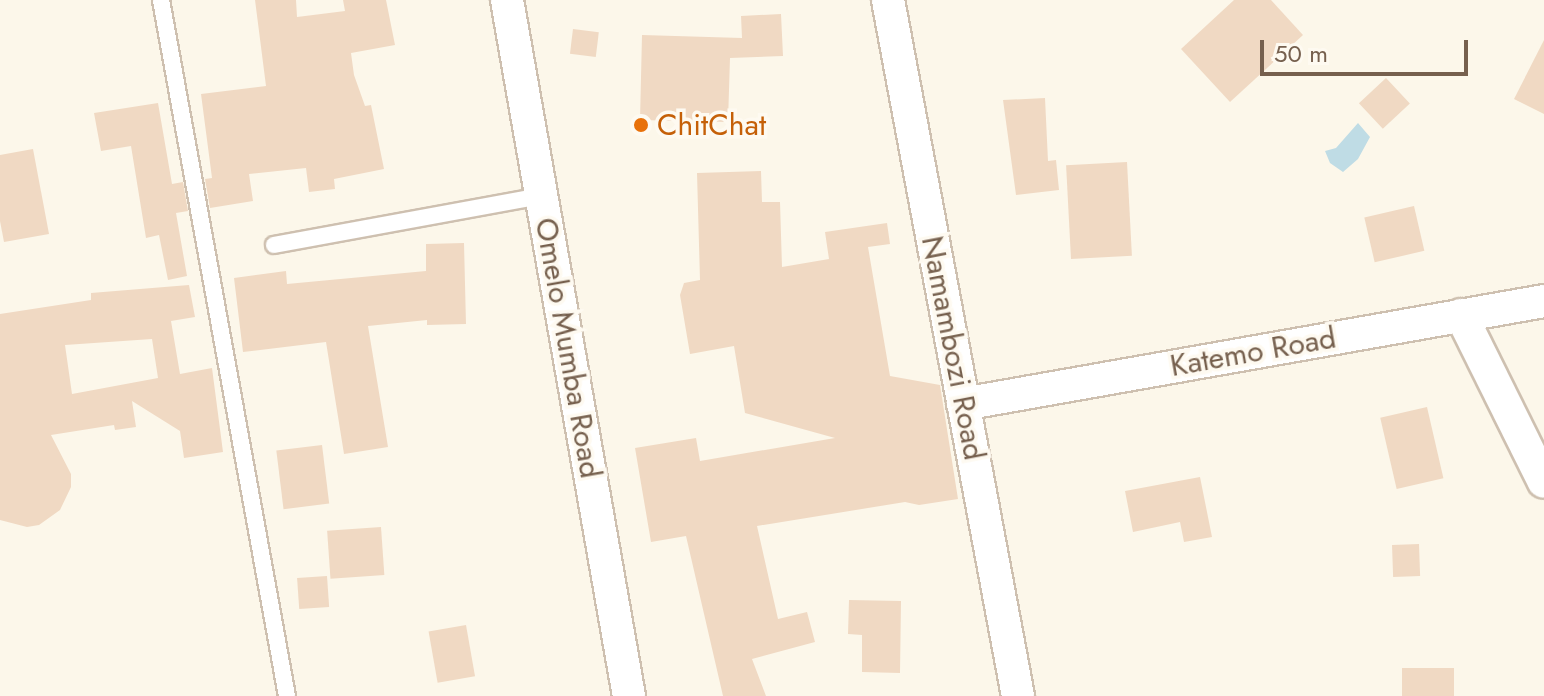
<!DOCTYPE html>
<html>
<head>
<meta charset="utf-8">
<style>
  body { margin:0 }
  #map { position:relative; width:1544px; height:696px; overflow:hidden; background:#fcf7ea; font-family:Jost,sans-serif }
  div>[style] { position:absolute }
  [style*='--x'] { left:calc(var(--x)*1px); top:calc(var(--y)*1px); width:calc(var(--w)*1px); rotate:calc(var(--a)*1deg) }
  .water>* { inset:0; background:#bfdce5 }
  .building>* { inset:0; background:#f0d9c3; transform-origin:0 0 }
  .roads { filter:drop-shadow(2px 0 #cec0b0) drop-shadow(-2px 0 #cec0b0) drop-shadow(0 2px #cec0b0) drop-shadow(0 -2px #cec0b0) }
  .lane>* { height:16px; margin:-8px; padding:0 8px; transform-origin:8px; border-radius:8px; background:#fff }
  .street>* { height:32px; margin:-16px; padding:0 16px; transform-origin:16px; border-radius:16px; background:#fff }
  .dots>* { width:22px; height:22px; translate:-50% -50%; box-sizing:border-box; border:4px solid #fefaf1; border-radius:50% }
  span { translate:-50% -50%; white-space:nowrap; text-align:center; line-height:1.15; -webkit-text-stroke:7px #fefaf1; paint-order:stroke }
  .food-label { font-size:30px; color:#c56008 }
  .left { translate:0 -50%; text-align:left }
  .street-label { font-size:30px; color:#76604e }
  .scale { position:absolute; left:1260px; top:40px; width:208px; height:36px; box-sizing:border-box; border:4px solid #76604e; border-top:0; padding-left:10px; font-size:24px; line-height:28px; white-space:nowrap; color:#76604e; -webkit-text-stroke:6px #fefaf1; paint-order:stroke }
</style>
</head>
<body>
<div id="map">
  <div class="water">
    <div style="clip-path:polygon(1358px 123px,1370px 137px,1358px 159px,1343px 172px,1330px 163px,1325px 151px,1336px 148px)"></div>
  </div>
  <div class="building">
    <div style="clip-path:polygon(255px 0,296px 0,297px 17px,345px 11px,343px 0,386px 0,395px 45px,351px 53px,354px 75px,365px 106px,371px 105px,384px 169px,334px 179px,335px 189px,309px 192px,306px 168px,249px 174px,253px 201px,210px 208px,205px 179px,212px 178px,201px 94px,266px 86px)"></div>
    <div style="clip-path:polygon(1234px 0,1271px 0,1303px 35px,1230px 102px,1181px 49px)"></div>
    <div style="clip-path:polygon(781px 14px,783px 56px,730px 58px,728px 122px,640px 120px,642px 35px,742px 38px,741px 16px)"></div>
    <div style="left:573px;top:29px;width:26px;height:25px;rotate:7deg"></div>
    <div style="clip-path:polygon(1544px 40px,1544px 114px,1514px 99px)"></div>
    <div style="left:1386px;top:78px;width:35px;height:37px;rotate:47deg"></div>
    <div style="clip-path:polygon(1045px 98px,1048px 161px,1056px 160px,1059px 190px,1016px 195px,1003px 100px)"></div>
    <div style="clip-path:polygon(158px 103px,172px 184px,183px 182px,188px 211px,176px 213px,187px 276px,168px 280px,159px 235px,146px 238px,131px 146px,101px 151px,94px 113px)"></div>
    <div style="clip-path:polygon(33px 149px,49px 234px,4px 242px,0 221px,0 155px)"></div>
    <div style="left:1127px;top:162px;width:94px;height:61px;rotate:87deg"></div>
    <div style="clip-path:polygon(761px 171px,762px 202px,780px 202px,782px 267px,829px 259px,825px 232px,887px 223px,890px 244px,868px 247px,890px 376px,940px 385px,958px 499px,919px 505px,905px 502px,757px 526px,778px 619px,807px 612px,815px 642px,752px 659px,766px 696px,723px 696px,686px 536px,651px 542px,635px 448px,696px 438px,700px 461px,835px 438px,745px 413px,734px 346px,690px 354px,680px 295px,684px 283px,700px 280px,697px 173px)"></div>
    <div style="left:1414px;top:206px;width:46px;height:51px;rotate:77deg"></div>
    <div style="clip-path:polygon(464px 243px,466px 324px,427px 325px,427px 320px,368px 326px,388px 447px,344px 454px,326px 342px,243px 352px,234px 278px,286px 271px,287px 284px,426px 271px,426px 244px)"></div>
    <div style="clip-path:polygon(evenodd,189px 285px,195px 317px,171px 321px,180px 374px,212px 368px,223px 452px,184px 458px,180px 431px,132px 401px,136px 427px,115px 430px,114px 425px,51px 435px,71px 474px,71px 487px,60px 510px,39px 525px,27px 527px,0 520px,0 314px,91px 300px,91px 293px,189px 285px,152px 339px,158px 378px,72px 394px,65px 345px,152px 339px)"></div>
    <div style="left:1427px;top:407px;width:73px;height:48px;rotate:77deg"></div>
    <div style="left:322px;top:445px;width:59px;height:46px;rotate:83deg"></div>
    <div style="clip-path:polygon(1200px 477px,1212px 537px,1184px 542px,1180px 522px,1133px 532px,1125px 491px)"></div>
    <div style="left:381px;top:527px;width:48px;height:54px;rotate:86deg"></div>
    <div style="left:1419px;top:544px;width:32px;height:27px;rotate:88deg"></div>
    <div style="left:327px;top:576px;width:31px;height:30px;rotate:86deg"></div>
    <div style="clip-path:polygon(849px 600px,901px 601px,900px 673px,862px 672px,862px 635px,848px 634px)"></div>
    <div style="left:466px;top:625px;width:52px;height:38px;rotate:80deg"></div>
    <div style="left:1454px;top:668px;width:28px;height:52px;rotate:90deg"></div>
  </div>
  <div class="roads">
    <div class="lane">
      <div style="--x:161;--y:0;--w:707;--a:79.74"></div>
      <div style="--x:274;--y:245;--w:271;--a:-10.4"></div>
    </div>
    <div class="street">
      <div style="--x:507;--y:0;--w:707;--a:80.06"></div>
      <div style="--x:888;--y:0;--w:708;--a:79.42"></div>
      <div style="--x:1461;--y:315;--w:186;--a:63.6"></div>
      <div style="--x:963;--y:404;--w:590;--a:-10.05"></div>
    </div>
  </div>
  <div class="dots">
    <div style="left:641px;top:125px;background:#e8710a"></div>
  </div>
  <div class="food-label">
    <span class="left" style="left:657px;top:125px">ChitChat</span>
  </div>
  <div class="street-label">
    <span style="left:568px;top:348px;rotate:80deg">Omelo Mumba Road</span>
    <span style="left:953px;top:348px;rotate:79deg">Namambozi Road</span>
    <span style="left:1253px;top:352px;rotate:-10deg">Katemo Road</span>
  </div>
  <div class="scale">50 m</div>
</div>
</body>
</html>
